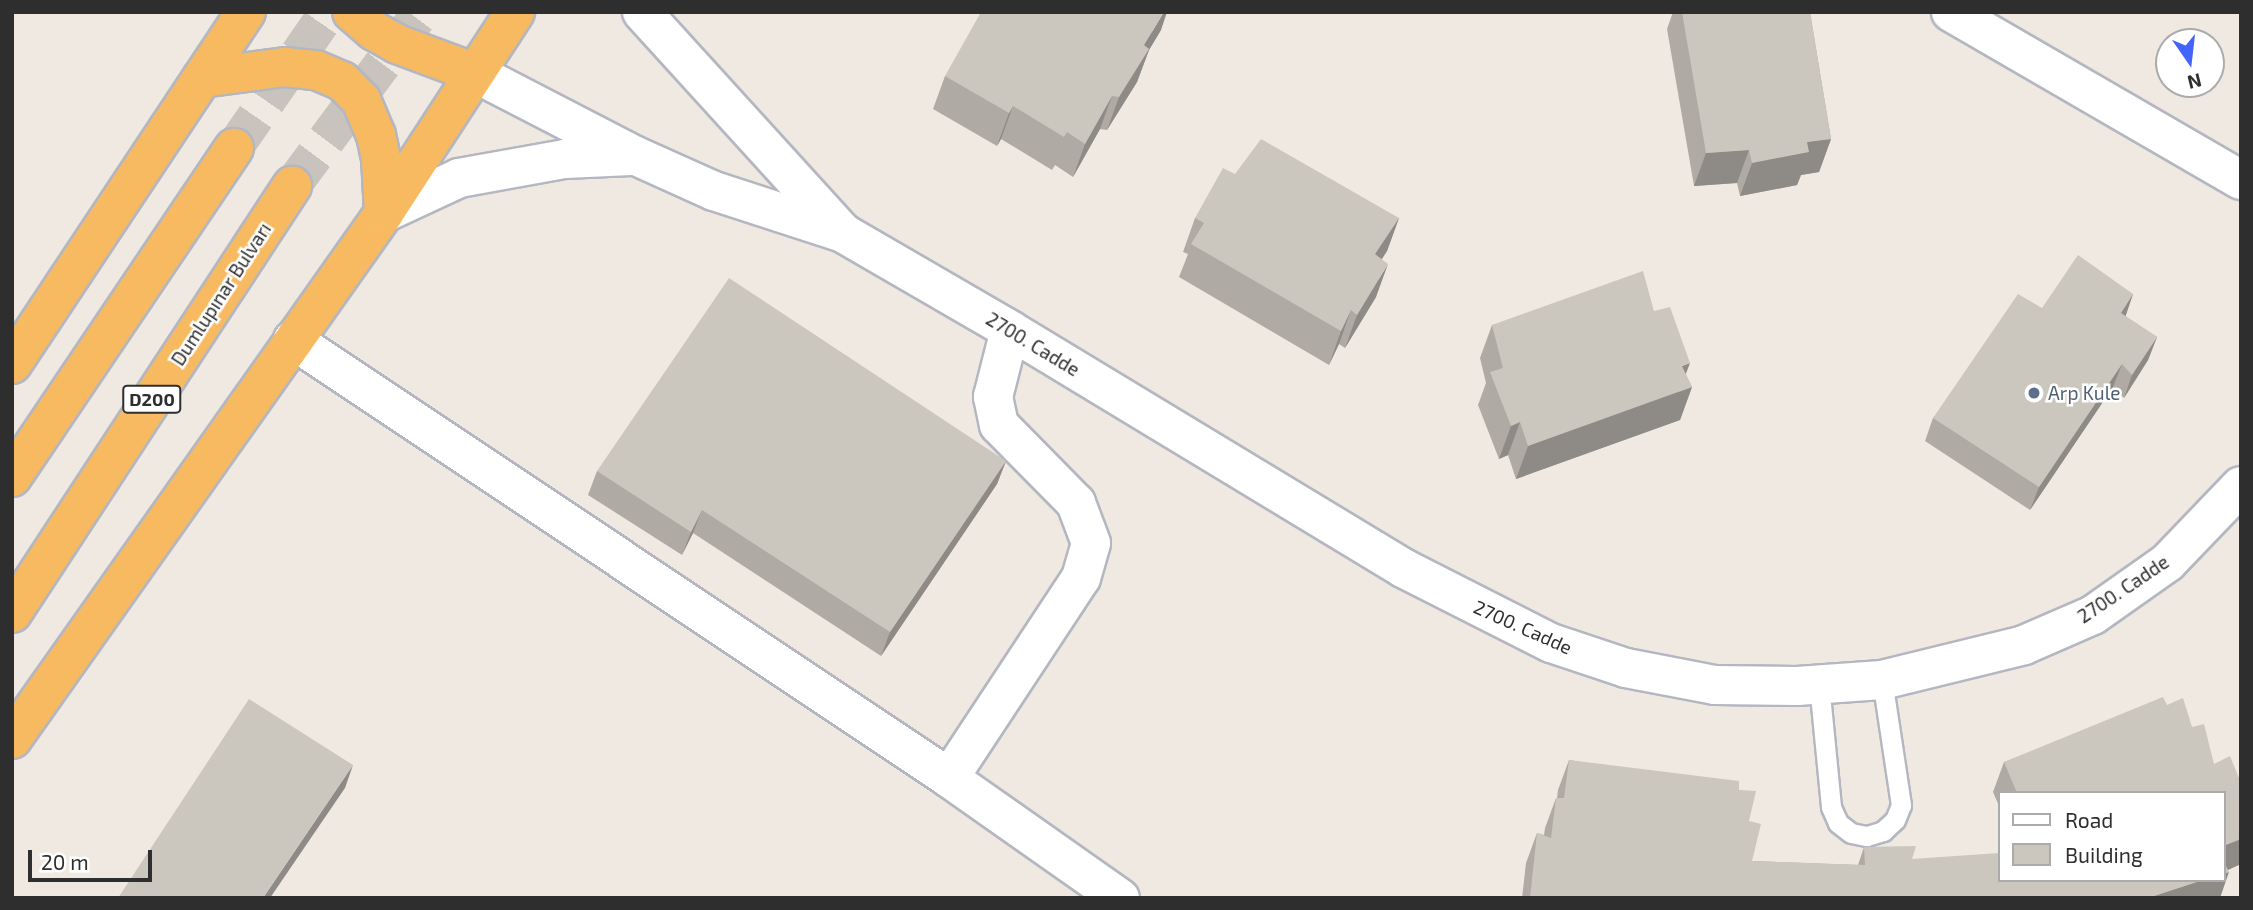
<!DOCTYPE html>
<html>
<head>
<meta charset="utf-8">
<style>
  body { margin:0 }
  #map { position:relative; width:2253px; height:910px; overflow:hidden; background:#efe9e1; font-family:"Exo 2",sans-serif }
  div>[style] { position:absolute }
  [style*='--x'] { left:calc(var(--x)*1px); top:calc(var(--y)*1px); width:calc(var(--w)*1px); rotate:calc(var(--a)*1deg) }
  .trunk-tunnel>* { height:38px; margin-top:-19px; transform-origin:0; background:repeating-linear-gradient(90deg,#c8c4bd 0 38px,transparent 0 57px) }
  .roads { filter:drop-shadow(2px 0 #b4b7c1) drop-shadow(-2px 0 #b4b7c1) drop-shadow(0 2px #b4b7c1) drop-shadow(0 -2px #b4b7c1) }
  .service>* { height:19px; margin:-9.5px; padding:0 9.5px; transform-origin:9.5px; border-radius:9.5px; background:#fff }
  .minor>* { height:38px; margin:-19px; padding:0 19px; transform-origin:19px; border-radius:19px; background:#fff }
  .tertiary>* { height:38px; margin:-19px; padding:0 19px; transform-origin:19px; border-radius:19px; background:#fff }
  .trunk>* { height:38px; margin:-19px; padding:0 19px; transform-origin:19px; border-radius:19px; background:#f8ba60 }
  .wall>* { inset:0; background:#afaba4 }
  .shaded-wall>* { inset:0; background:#8e8b86 }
  .building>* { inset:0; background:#cbc7bf }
  .dots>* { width:19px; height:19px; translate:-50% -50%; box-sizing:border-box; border:4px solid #fff; border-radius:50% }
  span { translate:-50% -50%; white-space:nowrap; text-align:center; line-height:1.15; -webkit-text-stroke:5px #fff; paint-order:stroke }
  .shield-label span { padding:2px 5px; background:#fff; border:2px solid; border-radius:5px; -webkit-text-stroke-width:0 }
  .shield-label { font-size:18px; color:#2e2e2e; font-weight:700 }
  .street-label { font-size:19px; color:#2e2e2e }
  .service-label { font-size:19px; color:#4e5e75 }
  .left { translate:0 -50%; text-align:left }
  .frame { position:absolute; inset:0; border:14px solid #2e2e2e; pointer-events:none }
  .legend { position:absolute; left:1998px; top:791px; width:228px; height:91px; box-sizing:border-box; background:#fff; border:2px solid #ababab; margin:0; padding:9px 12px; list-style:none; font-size:21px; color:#2e2e2e }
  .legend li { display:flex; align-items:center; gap:14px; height:35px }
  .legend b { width:35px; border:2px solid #ababab }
  .north { position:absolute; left:2155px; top:28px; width:70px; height:70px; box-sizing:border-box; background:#fff; border:2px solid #ababab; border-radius:50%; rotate:166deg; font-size:19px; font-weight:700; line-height:28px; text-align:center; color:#2e2e2e }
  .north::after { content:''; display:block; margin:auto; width:24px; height:32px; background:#4264fb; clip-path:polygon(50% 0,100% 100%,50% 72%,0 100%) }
  .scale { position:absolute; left:28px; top:850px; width:124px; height:32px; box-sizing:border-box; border:4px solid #2e2e2e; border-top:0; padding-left:9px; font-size:21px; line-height:24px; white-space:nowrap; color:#2e2e2e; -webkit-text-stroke:5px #fff; paint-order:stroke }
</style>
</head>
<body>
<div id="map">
  <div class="trunk-tunnel">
    <div style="--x:234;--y:148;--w:165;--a:-55.3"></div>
    <div style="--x:292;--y:186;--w:217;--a:-53.4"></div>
  </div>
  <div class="roads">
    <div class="service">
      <div style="--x:1819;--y:684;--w:124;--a:84.4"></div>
      <div style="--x:1831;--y:807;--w:17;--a:66"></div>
      <div style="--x:1838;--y:823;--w:16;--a:38"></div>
      <div style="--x:1851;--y:833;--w:16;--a:11"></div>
      <div style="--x:1867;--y:836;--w:17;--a:-17"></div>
      <div style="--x:1883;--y:831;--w:16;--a:-43"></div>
      <div style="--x:1895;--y:820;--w:16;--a:-68"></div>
      <div style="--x:1901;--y:805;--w:126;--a:-98.6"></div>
    </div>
    <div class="minor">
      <div style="--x:1951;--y:12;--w:335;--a:30.1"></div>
      <div style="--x:293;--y:340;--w:789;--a:33.73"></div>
      <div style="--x:949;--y:778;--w:209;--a:35.1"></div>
      <div style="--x:949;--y:778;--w:240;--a:-56.6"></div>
      <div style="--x:1081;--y:578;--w:36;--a:-74"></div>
      <div style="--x:1091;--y:543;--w:43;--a:-110.6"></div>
      <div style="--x:1076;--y:503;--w:110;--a:-134.6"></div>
      <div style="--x:999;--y:425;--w:29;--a:-102"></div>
      <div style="--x:993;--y:397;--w:69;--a:-75.8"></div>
    </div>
    <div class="tertiary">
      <div style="--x:642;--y:12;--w:296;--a:47.7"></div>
      <div style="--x:475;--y:73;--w:181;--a:27.3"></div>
      <div style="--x:636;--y:156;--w:85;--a:24.2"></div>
      <div style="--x:714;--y:191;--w:136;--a:18"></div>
      <div style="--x:843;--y:233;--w:193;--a:30.1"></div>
      <div style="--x:1010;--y:330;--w:459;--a:31.2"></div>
      <div style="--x:1403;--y:568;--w:166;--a:26.9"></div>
      <div style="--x:1551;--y:643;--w:79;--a:18.4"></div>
      <div style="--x:1626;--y:668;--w:91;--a:10.8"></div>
      <div style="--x:1715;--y:685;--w:82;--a:0.7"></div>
      <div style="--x:1797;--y:686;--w:85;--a:-4"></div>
      <div style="--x:1882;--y:680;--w:146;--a:-13.8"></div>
      <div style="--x:2024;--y:645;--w:75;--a:-23.5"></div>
      <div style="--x:2093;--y:615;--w:92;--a:-35.2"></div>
      <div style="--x:2168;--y:562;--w:105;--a:-46.2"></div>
      <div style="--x:384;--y:213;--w:83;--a:-25"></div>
      <div style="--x:459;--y:178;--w:108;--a:-10.2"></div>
      <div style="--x:565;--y:159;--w:66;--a:-2.6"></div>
    </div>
    <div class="trunk">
      <div style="--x:352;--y:12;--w:29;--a:41"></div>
      <div style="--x:374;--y:31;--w:26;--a:29"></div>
      <div style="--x:397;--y:44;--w:83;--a:20.4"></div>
      <div style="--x:202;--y:78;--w:84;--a:-7.5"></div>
      <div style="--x:285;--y:67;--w:31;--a:6"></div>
      <div style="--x:316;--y:70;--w:28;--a:23"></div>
      <div style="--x:342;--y:81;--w:27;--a:45"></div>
      <div style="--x:361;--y:100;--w:38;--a:67"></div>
      <div style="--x:376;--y:135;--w:24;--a:78"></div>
      <div style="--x:381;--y:158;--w:55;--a:86.9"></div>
      <div style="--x:12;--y:364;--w:423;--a:-56.4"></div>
      <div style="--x:12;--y:477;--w:397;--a:-56"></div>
      <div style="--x:12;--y:613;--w:511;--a:-56.75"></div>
      <div style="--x:12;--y:739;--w:644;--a:-54.73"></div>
      <div style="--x:384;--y:213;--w:240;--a:-56.9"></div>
    </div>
  </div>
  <div class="wall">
    <div style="clip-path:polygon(1673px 12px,1810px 12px,1831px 139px,1819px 172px,1801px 175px,1797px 185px,1740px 196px,1737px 183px,1694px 186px,1667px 29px)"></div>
    <div style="clip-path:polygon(1161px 30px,1149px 50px,1137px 82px,1107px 130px,1100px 129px,1073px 177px,1055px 165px,1052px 170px,1001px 139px,997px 146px,933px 109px,945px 76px)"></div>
    <div style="clip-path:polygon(1235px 174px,1399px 218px,1387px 251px,1382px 259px,1376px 297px,1345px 348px,1339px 344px,1329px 365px,1179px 277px,1188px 254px,1183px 252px,1195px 218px)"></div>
    <div style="clip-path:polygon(2133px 294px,2125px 316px,2157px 337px,2148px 360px,2124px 398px,2113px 387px,2030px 510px,1925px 441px,1933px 418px,2042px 308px)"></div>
    <div style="clip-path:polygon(1654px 311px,1692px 387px,1680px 420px,1516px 479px,1508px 455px,1499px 459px,1478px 405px,1486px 383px,1480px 358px,1492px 325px)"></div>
    <div style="clip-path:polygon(1006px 461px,997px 484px,881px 656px,693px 533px,682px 555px,588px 495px,597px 471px)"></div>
    <div style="clip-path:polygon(2167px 705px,2192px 727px,2214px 764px,2241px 783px,2241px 864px,2228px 870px,2220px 898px,1522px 898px,1526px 863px,1537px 833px,1544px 835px,1545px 828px,1556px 798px,1557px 798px,1558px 790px,1569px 760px,1739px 790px,1749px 821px,1752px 861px,1858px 865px,1864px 847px,1999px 880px,2223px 793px,1999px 793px,1999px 806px,1993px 792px,2004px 762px)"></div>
  </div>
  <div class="shaded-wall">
    <div style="clip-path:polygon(1164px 12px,1167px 12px,1161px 30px,1149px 50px,1137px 82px,1107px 130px,1119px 97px,1144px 45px)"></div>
    <div style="clip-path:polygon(1112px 96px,1100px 129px,1073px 177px,1085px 144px)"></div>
    <div style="clip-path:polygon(1013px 106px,1001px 139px,997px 146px,1009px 113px)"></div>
    <div style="clip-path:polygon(1831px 139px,1819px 172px,1801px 175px,1797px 185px,1740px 196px,1752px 163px,1807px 142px)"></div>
    <div style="clip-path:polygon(1749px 150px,1737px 183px,1694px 186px,1706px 153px)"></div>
    <div style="clip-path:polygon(1399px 218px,1387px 251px,1363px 287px,1375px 254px)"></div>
    <div style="clip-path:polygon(1388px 264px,1376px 297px,1345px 348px,1357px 315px)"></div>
    <div style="clip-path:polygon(2133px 294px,2125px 318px,2121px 313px)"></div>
    <div style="clip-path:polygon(1351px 310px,1339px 344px,1329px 365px,1341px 331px)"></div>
    <div style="clip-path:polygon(2157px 337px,2148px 360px,2124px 398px,2132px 375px)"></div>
    <div style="clip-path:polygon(1690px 363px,1679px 392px,1692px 387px,1680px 420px,1516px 479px,1528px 446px,1682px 366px)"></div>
    <div style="clip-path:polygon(2122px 364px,2113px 387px,2030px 510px,2039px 487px)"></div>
    <div style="clip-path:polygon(1520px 422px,1508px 455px,1499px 459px,1511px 426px)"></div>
    <div style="clip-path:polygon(1006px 461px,997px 484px,881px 656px,890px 632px)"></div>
    <div style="clip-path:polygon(702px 510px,693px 533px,682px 555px,691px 532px)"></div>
    <div style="clip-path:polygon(353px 765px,345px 788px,270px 898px,263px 898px)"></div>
    <div style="clip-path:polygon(2241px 839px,2241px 864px,2223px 872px,2223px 846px)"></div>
    <div style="clip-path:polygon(2229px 872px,2220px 898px,2148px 898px,2203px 880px,2223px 880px,2223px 874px)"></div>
  </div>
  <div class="building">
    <div style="clip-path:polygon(981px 12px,1164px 12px,1144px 45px,1149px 49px,1119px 97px,1112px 96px,1085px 144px,1067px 132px,1064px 137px,1013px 106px,1009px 113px,945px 76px)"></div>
    <div style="clip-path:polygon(1682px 12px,1810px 12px,1831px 139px,1807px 142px,1809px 152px,1752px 163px,1749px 150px,1706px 153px)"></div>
    <div style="clip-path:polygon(1261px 139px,1399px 218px,1375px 254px,1388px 264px,1357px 315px,1351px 310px,1341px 331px,1191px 244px,1204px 223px,1195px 218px,1223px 168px,1235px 174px)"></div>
    <div style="clip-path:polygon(2078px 255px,2133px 294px,2121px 313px,2157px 337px,2132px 375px,2122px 364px,2039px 487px,1933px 418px,2018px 294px,2042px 308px)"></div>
    <div style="clip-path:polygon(1643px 271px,1654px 311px,1670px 307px,1690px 363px,1682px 366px,1692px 387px,1528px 446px,1520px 422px,1511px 426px,1490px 372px,1503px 368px,1492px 325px)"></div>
    <div style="clip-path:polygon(729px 278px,1006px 461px,890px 632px,702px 510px,691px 532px,597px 471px)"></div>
    <div style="clip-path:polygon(2163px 697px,2167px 705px,2183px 698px,2192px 727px,2204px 724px,2214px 764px,2230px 756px,2241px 783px,2241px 839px,2223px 846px,2223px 793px,2017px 793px,2004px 762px)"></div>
    <div style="clip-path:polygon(249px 699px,353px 765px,263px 898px,118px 898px)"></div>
    <div style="clip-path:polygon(1569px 760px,1739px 781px,1739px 790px,1756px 791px,1749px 821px,1761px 824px,1752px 861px,1865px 865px,1864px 847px,1916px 846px,1912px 859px,1999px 853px,1999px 880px,2203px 880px,2148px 898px,1530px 898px,1537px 833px,1551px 838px,1556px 798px,1564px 798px)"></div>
    <div style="clip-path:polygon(2223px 860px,2229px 872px,2223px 874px)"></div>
  </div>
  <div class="dots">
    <div style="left:2034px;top:393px;background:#5c6f8a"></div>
  </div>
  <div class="shield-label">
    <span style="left:152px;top:399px">D200</span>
  </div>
  <div class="street-label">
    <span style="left:221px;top:294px;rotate:-57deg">Dumlupınar Bulvarı</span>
    <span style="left:1033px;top:344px;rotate:31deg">2700. Cadde</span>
    <span style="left:2123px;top:589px;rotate:-34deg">2700. Cadde</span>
    <span style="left:1523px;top:627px;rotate:24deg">2700. Cadde</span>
  </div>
  <div class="service-label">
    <span class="left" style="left:2048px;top:393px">Arp Kule</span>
  </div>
  <div class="frame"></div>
  <ul class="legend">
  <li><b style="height:9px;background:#fff"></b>Road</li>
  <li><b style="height:19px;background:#cbc7bf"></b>Building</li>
  </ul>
  <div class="north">N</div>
  <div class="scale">20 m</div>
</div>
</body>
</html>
